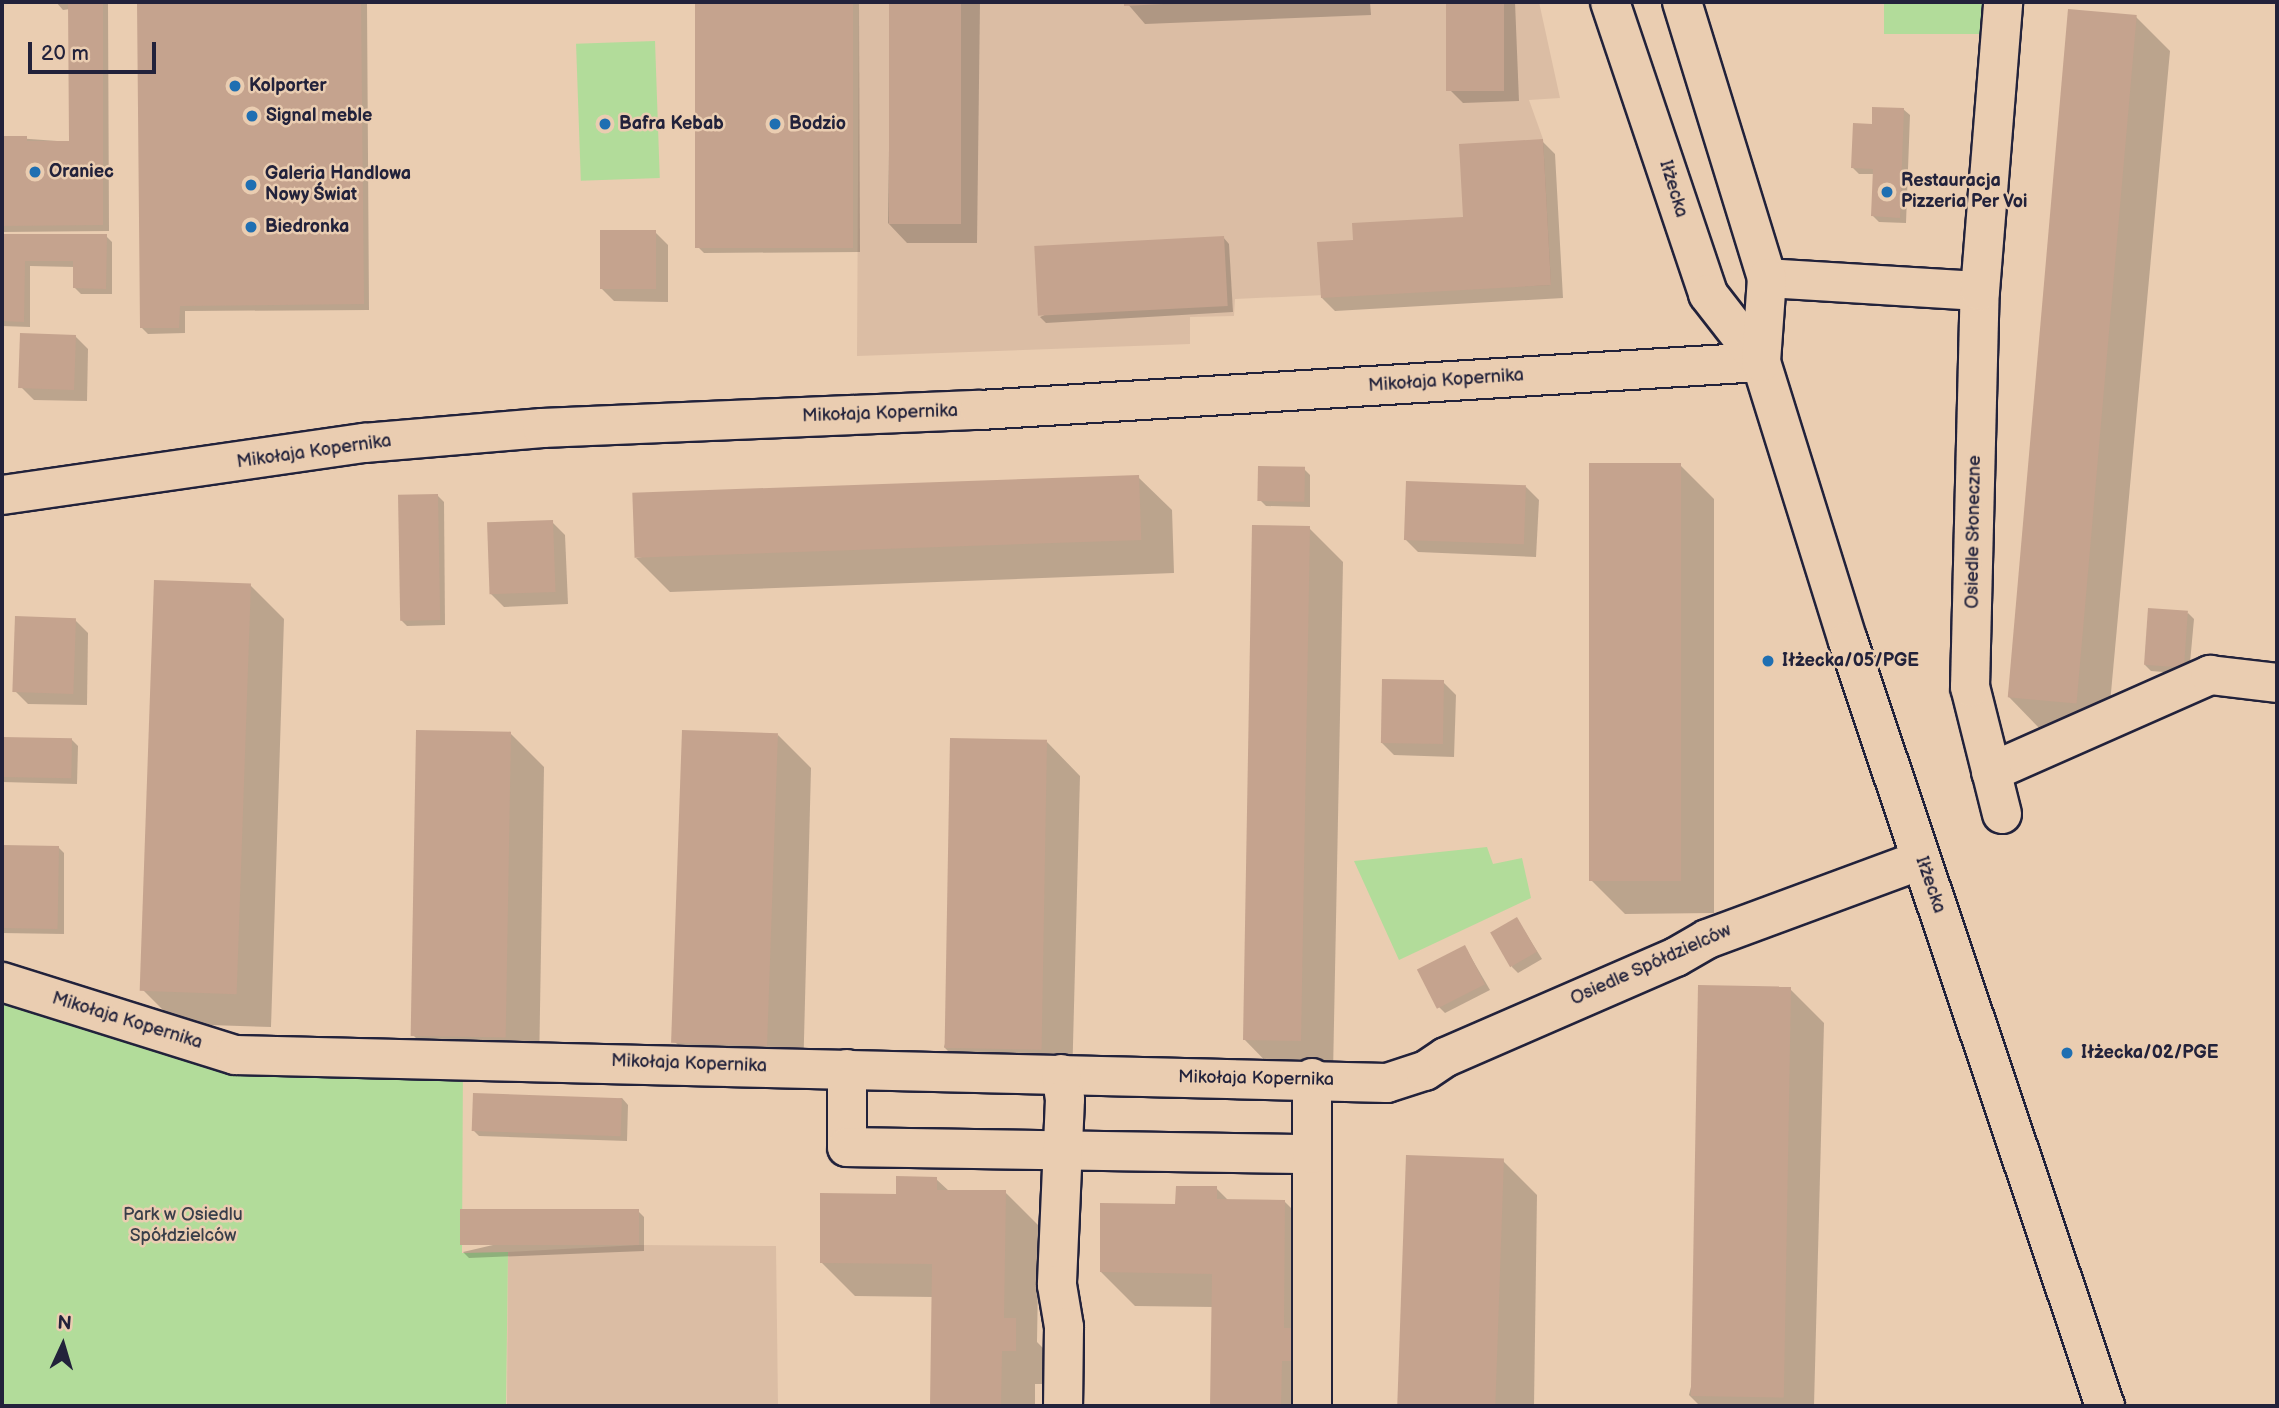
<!DOCTYPE html>
<html>
<head>
<meta charset="utf-8">
<style>
  body { margin:0 }
  #map { position:relative; width:2279px; height:1408px; overflow:hidden; background:#eacdb1; font-family:"Balsamiq Sans",sans-serif }
  div>[style] { position:absolute }
  [style*='--x'] { left:calc(var(--x)*1px); top:calc(var(--y)*1px); width:calc(var(--w)*1px); rotate:calc(var(--a)*1deg) }
  .built>* { inset:0; background:#dbbda4 }
  .green>* { inset:0; background:#b2dc9a; transform-origin:0 0 }
  .shadow>* { inset:0; background:#0003 }
  .building>* { inset:0; background:#c5a38e; transform-origin:0 0 }
  .roads { filter:drop-shadow(2px 0 #22223b) drop-shadow(-2px 0 #22223b) drop-shadow(0 2px #22223b) drop-shadow(0 -2px #22223b) }
  .minor>* { height:38px; margin:-19px; padding:0 19px; transform-origin:19px; border-radius:19px; background:#eacdb1 }
  .tertiary>* { height:38px; margin:-19px; padding:0 19px; transform-origin:19px; border-radius:19px; background:#eacdb1 }
  .dots>* { width:19px; height:19px; translate:-50% -50%; box-sizing:border-box; border:4px solid #eacdb1; border-radius:50% }
  span { translate:-50% -50%; white-space:nowrap; text-align:center; line-height:1.15; -webkit-text-stroke:5px #eacdb1; paint-order:stroke }
  .poi-label { font-size:18px; color:#22223b; font-weight:700 }
  .left { translate:0 -50%; text-align:left }
  .street-label { font-size:18px; color:#22223b }
  .park-label { font-size:18px; color:#383e49 }
  .frame { position:absolute; inset:0; border:4px solid #22223b; pointer-events:none }
  .north { position:absolute; left:28px; top:1310px; width:70px; height:70px; -webkit-text-stroke:5px #eacdb1; paint-order:stroke; rotate:4deg; font-size:19px; font-weight:700; line-height:28px; text-align:center; color:#22223b }
  .north::after { content:''; display:block; margin:auto; width:24px; height:32px; background:#22223b; clip-path:polygon(50% 0,100% 100%,50% 72%,0 100%) }
  .scale { position:absolute; left:28px; top:42px; width:128px; height:32px; box-sizing:border-box; border:4px solid #22223b; border-top:0; padding-left:9px; font-size:21px; line-height:24px; white-space:nowrap; color:#22223b; -webkit-text-stroke:5px #eacdb1; paint-order:stroke }
</style>
</head>
<body>
<div id="map">
  <div class="built">
    <div style="clip-path:polygon(859px 2px,1539px 2px,1560px 98px,1529px 100px,1543px 139px,1551px 285px,1235px 299px,1234px 316px,1190px 317px,1190px 344px,857px 356px)"></div>
    <div style="clip-path:polygon(639px 1245px,776px 1246px,778px 1406px,507px 1406px,508px 1252px)"></div>
  </div>
  <div class="green">
    <div style="left:1884px;top:2px;width:99px;height:32px"></div>
    <div style="left:655px;top:41px;width:137px;height:79px;rotate:88deg"></div>
    <div style="clip-path:polygon(1487px 847px,1493px 864px,1522px 858px,1531px 898px,1399px 960px,1354px 861px)"></div>
    <div style="clip-path:polygon(2px 982px,235px 1055px,463px 1059px,462px 1253px,508px 1252px,506px 1406px,2px 1406px)"></div>
  </div>
  <div class="shadow">
    <div style="clip-path:polygon(56px 2px,108px 2px,109px 231px,2px 232px,2px 137px,71px 142px,70px 9px,63px 10px)"></div>
    <div style="clip-path:polygon(139px 2px,367px 2px,369px 310px,185px 311px,185px 333px,148px 334px,142px 328px)"></div>
    <div style="clip-path:polygon(697px 2px,859px 2px,860px 252px,704px 253px,698px 247px)"></div>
    <div style="clip-path:polygon(891px 2px,980px 2px,977px 243px,907px 243px,888px 223px)"></div>
    <div style="clip-path:polygon(1126px 2px,1370px 2px,1371px 15px,1145px 24px)"></div>
    <div style="clip-path:polygon(1447px 2px,1515px 2px,1519px 101px,1463px 103px,1450px 90px)"></div>
    <div style="clip-path:polygon(2136px 17px,2170px 51px,2107px 736px,2041px 730px,2008px 696px)"></div>
    <div style="clip-path:polygon(1903px 109px,1910px 115px,1906px 223px,1879px 222px,1873px 216px,1875px 174px,1859px 174px,1853px 168px,1873px 125px)"></div>
    <div style="clip-path:polygon(1542px 141px,1555px 154px,1563px 298px,1335px 311px,1322px 298px,1355px 241px,1465px 219px)"></div>
    <div style="clip-path:polygon(655px 232px,668px 245px,668px 302px,614px 301px,601px 288px)"></div>
    <div style="clip-path:polygon(2px 236px,106px 236px,112px 242px,112px 294px,81px 294px,75px 288px,75px 267px,30px 266px,30px 327px,2px 326px)"></div>
    <div style="clip-path:polygon(1223px 237px,1229px 244px,1233px 312px,1046px 323px,1040px 317px)"></div>
    <div style="clip-path:polygon(75px 336px,88px 349px,87px 401px,34px 400px,21px 387px)"></div>
    <div style="clip-path:polygon(1680px 465px,1714px 499px,1714px 913px,1625px 914px,1591px 880px)"></div>
    <div style="clip-path:polygon(1304px 469px,1310px 475px,1310px 507px,1266px 506px,1260px 500px)"></div>
    <div style="clip-path:polygon(1138px 477px,1172px 510px,1174px 573px,670px 592px,636px 558px)"></div>
    <div style="clip-path:polygon(1526px 487px,1539px 500px,1536px 557px,1418px 552px,1405px 539px)"></div>
    <div style="clip-path:polygon(438px 496px,444px 502px,445px 625px,407px 626px,401px 620px)"></div>
    <div style="clip-path:polygon(552px 522px,565px 535px,568px 604px,504px 607px,491px 594px)"></div>
    <div style="clip-path:polygon(1309px 528px,1343px 562px,1333px 1074px,1277px 1073px,1244px 1039px)"></div>
    <div style="clip-path:polygon(250px 585px,284px 619px,271px 1027px,177px 1024px,143px 990px)"></div>
    <div style="clip-path:polygon(2188px 613px,2194px 619px,2189px 674px,2151px 671px,2145px 665px)"></div>
    <div style="clip-path:polygon(75px 620px,88px 633px,87px 705px,28px 704px,15px 691px)"></div>
    <div style="clip-path:polygon(1443px 682px,1456px 695px,1454px 757px,1394px 755px,1381px 742px)"></div>
    <div style="clip-path:polygon(511px 734px,544px 767px,539px 1071px,446px 1069px,413px 1035px)"></div>
    <div style="clip-path:polygon(778px 735px,811px 768px,803px 1078px,709px 1076px,675px 1042px)"></div>
    <div style="clip-path:polygon(2px 738px,72px 740px,78px 746px,77px 784px,2px 782px)"></div>
    <div style="clip-path:polygon(1047px 742px,1080px 776px,1072px 1083px,978px 1081px,944px 1047px)"></div>
    <div style="clip-path:polygon(2px 847px,58px 847px,64px 853px,64px 934px,2px 933px)"></div>
    <div style="clip-path:polygon(1517px 919px,1542px 959px,1518px 973px,1512px 967px)"></div>
    <div style="clip-path:polygon(1465px 947px,1490px 990px,1445px 1013px,1439px 1007px)"></div>
    <div style="clip-path:polygon(1790px 989px,1824px 1023px,1814px 1406px,1700px 1406px,1689px 1395px)"></div>
    <div style="clip-path:polygon(622px 1098px,628px 1105px,627px 1141px,479px 1136px,473px 1130px)"></div>
    <div style="clip-path:polygon(1408px 1157px,1503px 1161px,1537px 1195px,1534px 1406px,1404px 1406px)"></div>
    <div style="clip-path:polygon(936px 1179px,949px 1191px,1005px 1192px,1039px 1226px,1037px 1342px,1049px 1354px,1049px 1384px,1035px 1384px,1035px 1406px,932px 1406px,933px 1297px,855px 1296px,821px 1262px,897px 1196px)"></div>
    <div style="clip-path:polygon(1216px 1188px,1229px 1201px,1285px 1202px,1318px 1235px,1315px 1406px,1212px 1406px,1213px 1307px,1135px 1306px,1101px 1272px,1177px 1206px)"></div>
    <div style="clip-path:polygon(638px 1211px,644px 1217px,644px 1251px,469px 1258px,463px 1252px)"></div>
  </div>
  <div class="building">
    <div style="clip-path:polygon(68px 2px,103px 2px,103px 225px,2px 226px,2px 136px,27px 136px,27px 141px,69px 141px)"></div>
    <div style="clip-path:polygon(137px 2px,361px 2px,364px 304px,180px 306px,179px 328px,140px 328px)"></div>
    <div style="left:695px;top:2px;width:158px;height:246px"></div>
    <div style="left:889px;top:2px;width:72px;height:222px"></div>
    <div style="clip-path:polygon(1124px 2px,1164px 2px,1164px 4px,1124px 6px)"></div>
    <div style="left:1446px;top:2px;width:58px;height:89px"></div>
    <div style="left:2068px;top:9px;width:69px;height:691px;rotate:5deg"></div>
    <div style="clip-path:polygon(1872px 107px,1904px 108px,1900px 218px,1871px 216px,1873px 169px,1851px 168px,1853px 123px,1872px 124px)"></div>
    <div style="clip-path:polygon(1543px 139px,1551px 285px,1321px 298px,1317px 242px,1353px 240px,1352px 223px,1463px 217px,1459px 144px)"></div>
    <div style="left:600px;top:230px;width:56px;height:59px"></div>
    <div style="clip-path:polygon(2px 234px,107px 234px,106px 289px,73px 288px,73px 261px,25px 261px,24px 322px,2px 321px)"></div>
    <div style="left:1224px;top:236px;width:70px;height:190px;rotate:87deg"></div>
    <div style="left:20px;top:333px;width:56px;height:55px;rotate:2deg"></div>
    <div style="left:1589px;top:463px;width:92px;height:418px"></div>
    <div style="left:1258px;top:466px;width:47px;height:35px;rotate:1deg"></div>
    <div style="left:1139px;top:475px;width:65px;height:507px;rotate:88deg"></div>
    <div style="left:1406px;top:481px;width:120px;height:59px;rotate:2deg"></div>
    <div style="left:438px;top:494px;width:126px;height:40px;rotate:89deg"></div>
    <div style="left:553px;top:520px;width:72px;height:66px;rotate:88deg"></div>
    <div style="left:1252px;top:525px;width:58px;height:515px;rotate:1deg"></div>
    <div style="left:154px;top:580px;width:97px;height:411px;rotate:2deg"></div>
    <div style="left:2148px;top:608px;width:40px;height:57px;rotate:4deg"></div>
    <div style="left:15px;top:616px;width:61px;height:76px;rotate:2deg"></div>
    <div style="left:1382px;top:679px;width:62px;height:64px;rotate:1deg"></div>
    <div style="left:416px;top:730px;width:95px;height:306px;rotate:1deg"></div>
    <div style="left:682px;top:730px;width:96px;height:313px;rotate:2deg"></div>
    <div style="left:2px;top:737px;width:70px;height:40px;rotate:1deg"></div>
    <div style="left:950px;top:738px;width:97px;height:310px;rotate:1deg"></div>
    <div style="left:2px;top:845px;width:57px;height:83px;rotate:1deg"></div>
    <div style="left:1517px;top:917px;width:40px;height:31px;rotate:60deg"></div>
    <div style="left:1465px;top:945px;width:44px;height:54px;rotate:63deg"></div>
    <div style="left:1698px;top:985px;width:93px;height:411px;rotate:1deg"></div>
    <div style="left:473px;top:1093px;width:149px;height:38px;rotate:2deg"></div>
    <div style="left:1406px;top:1155px;width:98px;height:251px;rotate:2deg"></div>
    <div style="clip-path:polygon(896px 1176px,937px 1177px,937px 1190px,1006px 1190px,1004px 1318px,1016px 1318px,1016px 1351px,1002px 1351px,1001px 1406px,930px 1406px,932px 1264px,820px 1263px,820px 1193px,896px 1194px)"></div>
    <div style="clip-path:polygon(1176px 1186px,1217px 1186px,1217px 1199px,1285px 1200px,1284px 1328px,1296px 1328px,1296px 1361px,1282px 1361px,1281px 1406px,1210px 1406px,1212px 1274px,1100px 1272px,1100px 1203px,1175px 1204px)"></div>
    <div style="left:639px;top:1209px;width:36px;height:179px;rotate:90deg"></div>
  </div>
  <div class="roads">
    <div class="minor">
      <div style="--x:1767;--y:278;--w:213;--a:3.5"></div>
      <div style="--x:2;--y:495;--w:366;--a:-8.2"></div>
      <div style="--x:364;--y:443;--w:179;--a:-4.8"></div>
      <div style="--x:542;--y:428;--w:438;--a:-2.4"></div>
      <div style="--x:980;--y:410;--w:782;--a:-3.52"></div>
      <div style="--x:1991;--y:772;--w:240;--a:-23.9"></div>
      <div style="--x:2210;--y:675;--w:67;--a:6.8"></div>
      <div style="--x:2002;--y:814;--w:131;--a:-104.1"></div>
      <div style="--x:1970;--y:687;--w:396;--a:-88.6"></div>
      <div style="--x:1980;--y:291;--w:290;--a:-85.4"></div>
      <div style="--x:2;--y:982;--w:244;--a:17.4"></div>
      <div style="--x:235;--y:1055;--w:1152;--a:1.39"></div>
      <div style="--x:1387;--y:1083;--w:40;--a:-18"></div>
      <div style="--x:1425;--y:1071;--w:25;--a:-34"></div>
      <div style="--x:1446;--y:1057;--w:251;--a:-23.5"></div>
      <div style="--x:1676;--y:957;--w:36;--a:-30"></div>
      <div style="--x:1707;--y:939;--w:228;--a:-20.3"></div>
      <div style="--x:847;--y:1069;--w:78;--a:90"></div>
      <div style="--x:847;--y:1147;--w:465;--a:0.9"></div>
      <div style="--x:1312;--y:1154;--w:252;--a:90"></div>
      <div style="--x:1061;--y:1074;--w:25;--a:81"></div>
      <div style="--x:1065;--y:1099;--w:186;--a:92.5"></div>
      <div style="--x:1057;--y:1285;--w:43;--a:80.5"></div>
      <div style="--x:1064;--y:1327;--w:79;--a:90.7"></div>
      <div style="--x:1312;--y:1078;--w:76;--a:90"></div>
    </div>
    <div class="tertiary">
      <div style="--x:1610;--y:2;--w:308;--a:71.4"></div>
      <div style="--x:1708;--y:294;--w:86;--a:52.1"></div>
      <div style="--x:1761;--y:362;--w:292;--a:72.7"></div>
      <div style="--x:1848;--y:641;--w:807;--a:71.43"></div>
      <div style="--x:1682;--y:2;--w:289;--a:72.9"></div>
      <div style="--x:1767;--y:278;--w:84;--a:94.1"></div>
    </div>
  </div>
  <div class="dots">
    <div style="left:235px;top:86px;background:#1f6fb2"></div>
    <div style="left:252px;top:116px;background:#1f6fb2"></div>
    <div style="left:605px;top:124px;background:#1f6fb2"></div>
    <div style="left:775px;top:124px;background:#1f6fb2"></div>
    <div style="left:35px;top:172px;background:#1f6fb2"></div>
    <div style="left:251px;top:185px;background:#1f6fb2"></div>
    <div style="left:1887px;top:192px;background:#1f6fb2"></div>
    <div style="left:251px;top:227px;background:#1f6fb2"></div>
    <div style="left:1768px;top:661px;background:#1f6fb2"></div>
    <div style="left:2067px;top:1053px;background:#1f6fb2"></div>
  </div>
  <div class="poi-label">
    <span class="left" style="left:249px;top:86px">Kolporter</span>
    <span class="left" style="left:266px;top:116px">Signal meble</span>
    <span class="left" style="left:619px;top:124px">Bafra Kebab</span>
    <span class="left" style="left:789px;top:124px">Bodzio</span>
    <span class="left" style="left:49px;top:172px">Oraniec</span>
    <span class="left" style="left:265px;top:185px">Galeria Handlowa<br>Nowy Świat</span>
    <span class="left" style="left:1901px;top:192px">Restauracja<br>Pizzeria Per Voi</span>
    <span class="left" style="left:265px;top:227px">Biedronka</span>
    <span class="left" style="left:1782px;top:661px">Iłżecka/05/PGE</span>
    <span class="left" style="left:2081px;top:1053px">Iłżecka/02/PGE</span>
  </div>
  <div class="street-label">
    <span style="left:1673px;top:189px;rotate:73deg">Iłżecka</span>
    <span style="left:1446px;top:381px;rotate:-4deg">Mikołaja Kopernika</span>
    <span style="left:880px;top:414px;rotate:-2deg">Mikołaja Kopernika</span>
    <span style="left:314px;top:452px;rotate:-8deg">Mikołaja Kopernika</span>
    <span style="left:1974px;top:532px;rotate:-89deg">Osiedle Słoneczne</span>
    <span style="left:1930px;top:885px;rotate:71deg">Iłżecka</span>
    <span style="left:1651px;top:965px;rotate:-24deg">Osiedle Spółdzielców</span>
    <span style="left:127px;top:1021px;rotate:17deg">Mikołaja Kopernika</span>
    <span style="left:689px;top:1064px;rotate:2deg">Mikołaja Kopernika</span>
    <span style="left:1256px;top:1079px;rotate:1deg">Mikołaja Kopernika</span>
  </div>
  <div class="park-label">
    <span style="left:183px;top:1226px">Park w Osiedlu<br>Spółdzielców</span>
  </div>
  <div class="frame"></div>
  <div class="north">N</div>
  <div class="scale">20 m</div>
</div>
</body>
</html>
